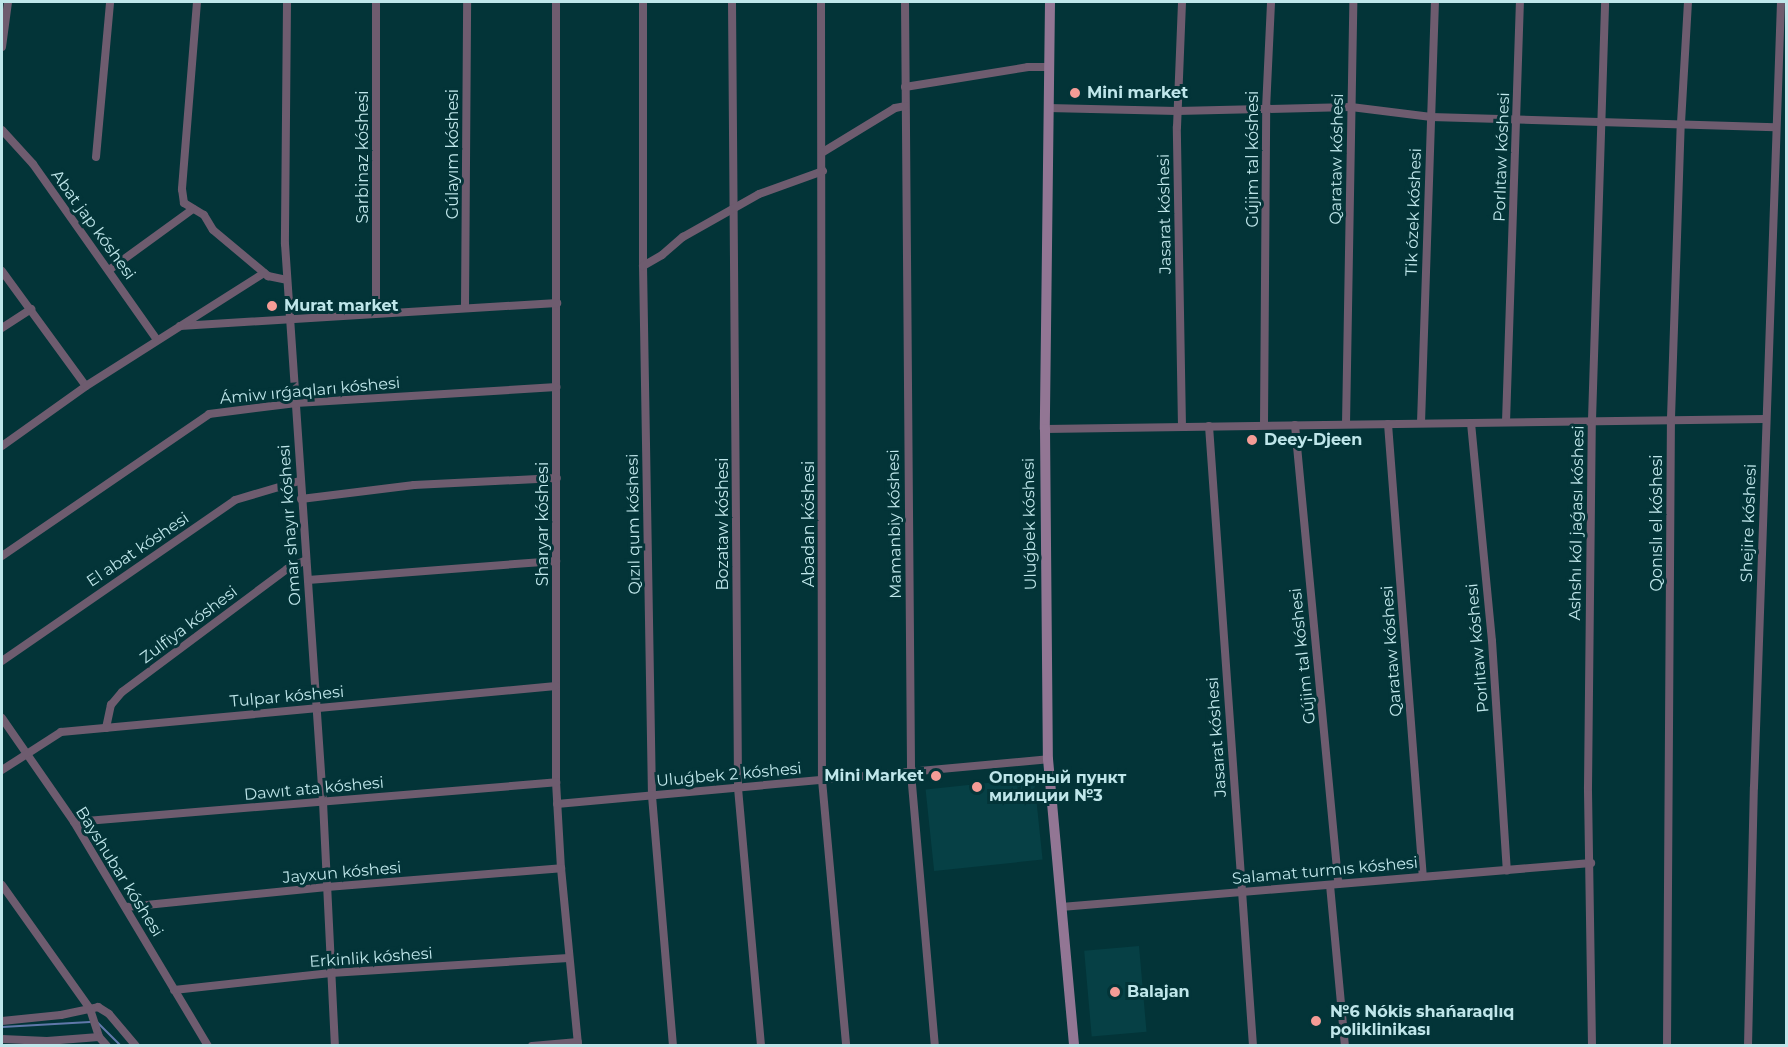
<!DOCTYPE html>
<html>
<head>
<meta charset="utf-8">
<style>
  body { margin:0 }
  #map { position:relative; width:1788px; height:1047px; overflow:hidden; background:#033438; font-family:Montserrat,sans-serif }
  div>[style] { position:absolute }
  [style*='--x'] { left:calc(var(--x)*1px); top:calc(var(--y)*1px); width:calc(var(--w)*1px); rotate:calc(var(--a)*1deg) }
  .built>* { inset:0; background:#064045; transform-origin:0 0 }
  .stream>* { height:2px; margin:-1px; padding:0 1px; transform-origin:1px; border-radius:1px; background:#6078aa }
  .street>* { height:8px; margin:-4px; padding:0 4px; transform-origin:4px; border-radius:4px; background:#6e5c6f }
  .secondary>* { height:10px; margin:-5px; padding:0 5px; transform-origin:5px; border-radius:5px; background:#927694 }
  .dots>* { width:16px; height:16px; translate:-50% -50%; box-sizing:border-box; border:3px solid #033438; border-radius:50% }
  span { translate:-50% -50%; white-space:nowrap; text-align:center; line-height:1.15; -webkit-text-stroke:6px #033438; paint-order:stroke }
  .poi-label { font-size:16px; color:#bfe6ea; font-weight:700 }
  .left { translate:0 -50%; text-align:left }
  .right { translate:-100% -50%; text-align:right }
  .street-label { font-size:16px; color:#bfe6ea }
  .frame { position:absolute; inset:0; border:3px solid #bfe6ea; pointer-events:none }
</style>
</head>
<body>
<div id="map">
  <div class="built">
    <div style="left:1034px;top:778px;width:82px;height:109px;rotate:84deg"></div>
    <div style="left:1139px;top:946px;width:86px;height:55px;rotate:85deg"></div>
  </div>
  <div class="stream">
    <div style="--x:97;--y:1022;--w:34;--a:45"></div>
    <div style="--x:2;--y:1027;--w:88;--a:-3.3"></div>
  </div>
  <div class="street">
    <div style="--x:197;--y:2;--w:188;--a:94.6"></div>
    <div style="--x:182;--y:189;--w:14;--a:82"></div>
    <div style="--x:184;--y:203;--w:23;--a:31"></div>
    <div style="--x:204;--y:215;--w:17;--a:59"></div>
    <div style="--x:213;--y:230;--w:72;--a:39.9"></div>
    <div style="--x:268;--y:276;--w:19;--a:12"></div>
    <div style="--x:287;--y:2;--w:242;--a:90.5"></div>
    <div style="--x:285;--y:244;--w:559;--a:86.1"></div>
    <div style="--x:323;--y:802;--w:244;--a:87.2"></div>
    <div style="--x:556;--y:2;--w:780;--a:90"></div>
    <div style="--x:556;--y:782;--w:86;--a:86.7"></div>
    <div style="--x:561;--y:868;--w:179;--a:84.5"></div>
    <div style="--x:643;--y:2;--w:264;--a:90"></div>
    <div style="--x:643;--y:266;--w:530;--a:89.03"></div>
    <div style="--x:652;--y:796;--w:251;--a:85.2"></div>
    <div style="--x:732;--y:2;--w:786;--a:89.56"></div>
    <div style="--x:738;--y:788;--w:259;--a:84.9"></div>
    <div style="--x:821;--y:2;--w:778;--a:89.93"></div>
    <div style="--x:822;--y:780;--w:267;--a:84.8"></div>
    <div style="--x:905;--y:2;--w:771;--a:89.55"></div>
    <div style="--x:911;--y:773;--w:274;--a:85"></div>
    <div style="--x:2;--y:47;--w:45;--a:-82.4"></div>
    <div style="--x:905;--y:87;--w:125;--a:-9.2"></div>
    <div style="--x:1028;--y:67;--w:21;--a:0"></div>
    <div style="--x:1048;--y:108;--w:129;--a:1.3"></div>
    <div style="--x:1177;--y:111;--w:174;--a:-1.3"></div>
    <div style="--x:1351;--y:107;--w:81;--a:7.1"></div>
    <div style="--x:1431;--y:117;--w:344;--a:1.7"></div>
    <div style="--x:2;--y:130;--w:46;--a:47.6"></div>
    <div style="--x:33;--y:164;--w:215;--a:54.8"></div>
    <div style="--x:823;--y:152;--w:84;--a:-31.4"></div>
    <div style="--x:895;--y:108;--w:10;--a:-11"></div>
    <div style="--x:96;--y:157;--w:156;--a:-84.8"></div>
    <div style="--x:643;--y:266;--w:22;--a:-30"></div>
    <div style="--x:662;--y:255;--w:28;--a:-41"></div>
    <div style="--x:683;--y:237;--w:87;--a:-29.5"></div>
    <div style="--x:759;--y:194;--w:68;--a:-19.8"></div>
    <div style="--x:109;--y:270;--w:104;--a:-36"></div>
    <div style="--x:2;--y:271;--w:142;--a:53.9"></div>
    <div style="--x:465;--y:307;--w:305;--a:-89.6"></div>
    <div style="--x:376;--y:313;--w:311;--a:-90"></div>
    <div style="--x:180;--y:326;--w:378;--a:-3.5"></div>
    <div style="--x:2;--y:328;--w:35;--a:-33"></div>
    <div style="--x:1506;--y:422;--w:420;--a:-88.1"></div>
    <div style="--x:1421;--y:423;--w:421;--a:-88.1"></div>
    <div style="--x:1471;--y:423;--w:219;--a:84.5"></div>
    <div style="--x:1492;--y:641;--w:230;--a:86.3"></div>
    <div style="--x:1346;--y:424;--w:422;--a:-89"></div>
    <div style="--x:1388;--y:424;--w:454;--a:85.6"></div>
    <div style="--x:1264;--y:425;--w:316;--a:-89.6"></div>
    <div style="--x:1266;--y:109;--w:107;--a:-87.3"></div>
    <div style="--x:1295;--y:425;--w:461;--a:84.6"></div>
    <div style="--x:1209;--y:426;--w:622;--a:85.94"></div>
    <div style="--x:1182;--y:427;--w:300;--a:-91"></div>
    <div style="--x:1177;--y:127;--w:125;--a:-87.7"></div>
    <div style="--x:1045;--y:429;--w:720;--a:-0.8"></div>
    <div style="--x:2;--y:446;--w:103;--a:-35.5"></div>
    <div style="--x:86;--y:386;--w:211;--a:-32.4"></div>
    <div style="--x:301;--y:499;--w:114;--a:-7.1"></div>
    <div style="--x:414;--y:485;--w:143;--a:-2.8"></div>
    <div style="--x:2;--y:556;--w:251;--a:-34.4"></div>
    <div style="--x:209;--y:414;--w:88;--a:-7.2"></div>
    <div style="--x:296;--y:403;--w:261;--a:-3.5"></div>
    <div style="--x:308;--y:580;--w:249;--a:-4.4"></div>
    <div style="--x:2;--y:661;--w:283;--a:-34.6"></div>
    <div style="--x:235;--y:500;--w:67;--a:-16.5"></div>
    <div style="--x:2;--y:718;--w:126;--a:55.3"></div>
    <div style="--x:74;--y:822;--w:261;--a:59.1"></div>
    <div style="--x:106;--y:728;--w:24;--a:-78"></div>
    <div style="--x:111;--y:705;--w:17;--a:-50"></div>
    <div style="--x:122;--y:692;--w:206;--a:-36.7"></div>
    <div style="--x:287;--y:569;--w:21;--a:-25"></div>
    <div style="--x:2;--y:770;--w:70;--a:-32.8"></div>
    <div style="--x:61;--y:732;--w:497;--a:-5.3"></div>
    <div style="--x:557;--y:804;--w:493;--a:-5.2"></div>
    <div style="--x:74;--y:822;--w:484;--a:-4.7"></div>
    <div style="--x:2;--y:885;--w:152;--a:54.6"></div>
    <div style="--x:90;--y:1009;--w:29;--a:72"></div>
    <div style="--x:99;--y:1037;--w:12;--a:48"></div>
    <div style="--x:1330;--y:885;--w:162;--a:84.7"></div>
    <div style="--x:126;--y:907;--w:202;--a:-5.7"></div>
    <div style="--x:327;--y:887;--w:235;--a:-4.6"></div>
    <div style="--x:1061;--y:907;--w:532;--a:-4.75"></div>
    <div style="--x:174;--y:990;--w:158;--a:-6.2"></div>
    <div style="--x:331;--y:973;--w:238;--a:-3.6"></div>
    <div style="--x:2;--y:1021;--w:59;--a:-5.8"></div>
    <div style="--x:61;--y:1015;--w:38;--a:-12"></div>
    <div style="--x:98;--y:1007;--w:13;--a:32"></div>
    <div style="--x:109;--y:1014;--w:42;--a:49.8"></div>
    <div style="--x:2;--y:1039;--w:45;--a:2.5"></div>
    <div style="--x:47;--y:1041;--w:52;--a:-4.4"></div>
    <div style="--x:532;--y:1046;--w:46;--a:-5"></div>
    <div style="--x:1592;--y:1046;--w:259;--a:-90.9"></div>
    <div style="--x:1588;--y:787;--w:367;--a:-89.4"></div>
    <div style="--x:1592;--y:420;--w:418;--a:-88.2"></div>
    <div style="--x:1667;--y:1046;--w:628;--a:-89.64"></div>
    <div style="--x:1671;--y:418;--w:295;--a:-88.1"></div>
    <div style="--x:1681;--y:123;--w:121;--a:-86.7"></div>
    <div style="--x:1748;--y:1046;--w:259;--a:-88.7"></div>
    <div style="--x:1754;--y:787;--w:785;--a:-88.03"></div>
  </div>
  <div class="secondary">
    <div style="--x:1050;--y:2;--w:427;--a:90.7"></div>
    <div style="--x:1045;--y:429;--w:330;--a:89.5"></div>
    <div style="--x:1048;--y:759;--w:288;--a:84.8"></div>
  </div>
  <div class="dots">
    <div style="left:1075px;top:93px;background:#f59c96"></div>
    <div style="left:272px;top:306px;background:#f59c96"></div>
    <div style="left:1252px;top:440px;background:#f59c96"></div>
    <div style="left:936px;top:776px;background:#f59c96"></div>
    <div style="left:977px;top:787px;background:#f59c96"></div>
    <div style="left:1115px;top:992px;background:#f59c96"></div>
    <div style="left:1316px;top:1021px;background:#f59c96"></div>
  </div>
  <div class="poi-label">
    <span class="left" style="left:1087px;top:93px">Mini market</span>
    <span class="left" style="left:284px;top:306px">Murat market</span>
    <span class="left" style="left:1264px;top:440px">Deey-Djeen</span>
    <span class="right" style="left:924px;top:776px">Mini Market</span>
    <span class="left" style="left:989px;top:787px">Опорный пункт<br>милиции №3</span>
    <span class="left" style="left:1127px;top:992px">Balajan</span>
    <span class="left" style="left:1330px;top:1021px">№6 Nókis shańaraqlıq<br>poliklinikası</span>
  </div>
  <div class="street-label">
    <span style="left:453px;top:154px;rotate:-90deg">Gúlayım kóshesi</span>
    <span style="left:363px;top:157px;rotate:-90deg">Sarbinaz kóshesi</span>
    <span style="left:1502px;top:157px;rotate:-88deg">Porlıtaw kóshesi</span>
    <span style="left:1253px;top:159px;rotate:-90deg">Gújim tal kóshesi</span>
    <span style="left:1337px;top:159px;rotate:-89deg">Qarataw kóshesi</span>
    <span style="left:1414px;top:212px;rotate:-88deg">Tik ózek kóshesi</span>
    <span style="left:1165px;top:214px;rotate:-91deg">Jasarat kóshesi</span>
    <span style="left:93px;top:225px;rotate:54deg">Abat jap kóshesi</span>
    <span style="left:310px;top:391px;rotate:-5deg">Ámiw ırǵaqları kóshesi</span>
    <span style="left:1577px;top:523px;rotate:-89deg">Ashshı kól jaǵası kóshesi</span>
    <span style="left:1657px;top:523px;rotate:-90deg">Qonıslı el kóshesi</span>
    <span style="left:1749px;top:523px;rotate:-88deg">Shejire kóshesi</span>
    <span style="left:543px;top:524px;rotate:-90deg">Sharyar kóshesi</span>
    <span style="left:634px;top:524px;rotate:-91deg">Qızıl qum kóshesi</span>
    <span style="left:723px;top:524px;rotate:-90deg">Bozataw kóshesi</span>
    <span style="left:809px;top:524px;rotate:-90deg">Abadan kóshesi</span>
    <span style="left:895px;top:524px;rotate:-91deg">Mamanbiy kóshesi</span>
    <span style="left:1030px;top:524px;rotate:-91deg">Uluǵbek kóshesi</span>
    <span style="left:290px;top:525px;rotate:-94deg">Omar shayır kóshesi</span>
    <span style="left:138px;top:550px;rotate:-34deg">El abat kóshesi</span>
    <span style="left:189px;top:625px;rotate:-37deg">Zulfiya kóshesi</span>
    <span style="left:1478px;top:648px;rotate:-95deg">Porlıtaw kóshesi</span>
    <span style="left:1392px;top:651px;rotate:-94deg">Qarataw kóshesi</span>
    <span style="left:1303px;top:656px;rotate:-96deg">Gújim tal kóshesi</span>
    <span style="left:287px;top:697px;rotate:-5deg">Tulpar kóshesi</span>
    <span style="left:1217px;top:737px;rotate:-94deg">Jasarat kóshesi</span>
    <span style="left:729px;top:775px;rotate:-5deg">Uluǵbek 2 kóshesi</span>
    <span style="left:314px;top:789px;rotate:-5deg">Dawıt ata kóshesi</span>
    <span style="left:1325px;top:871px;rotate:-5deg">Salamat turmıs kóshesi</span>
    <span style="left:119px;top:872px;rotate:58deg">Bayshubar kóshesi</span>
    <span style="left:342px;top:873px;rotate:-5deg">Jayxun kóshesi</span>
    <span style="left:371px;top:958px;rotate:-4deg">Erkinlik kóshesi</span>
  </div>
  <div class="frame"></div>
</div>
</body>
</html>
